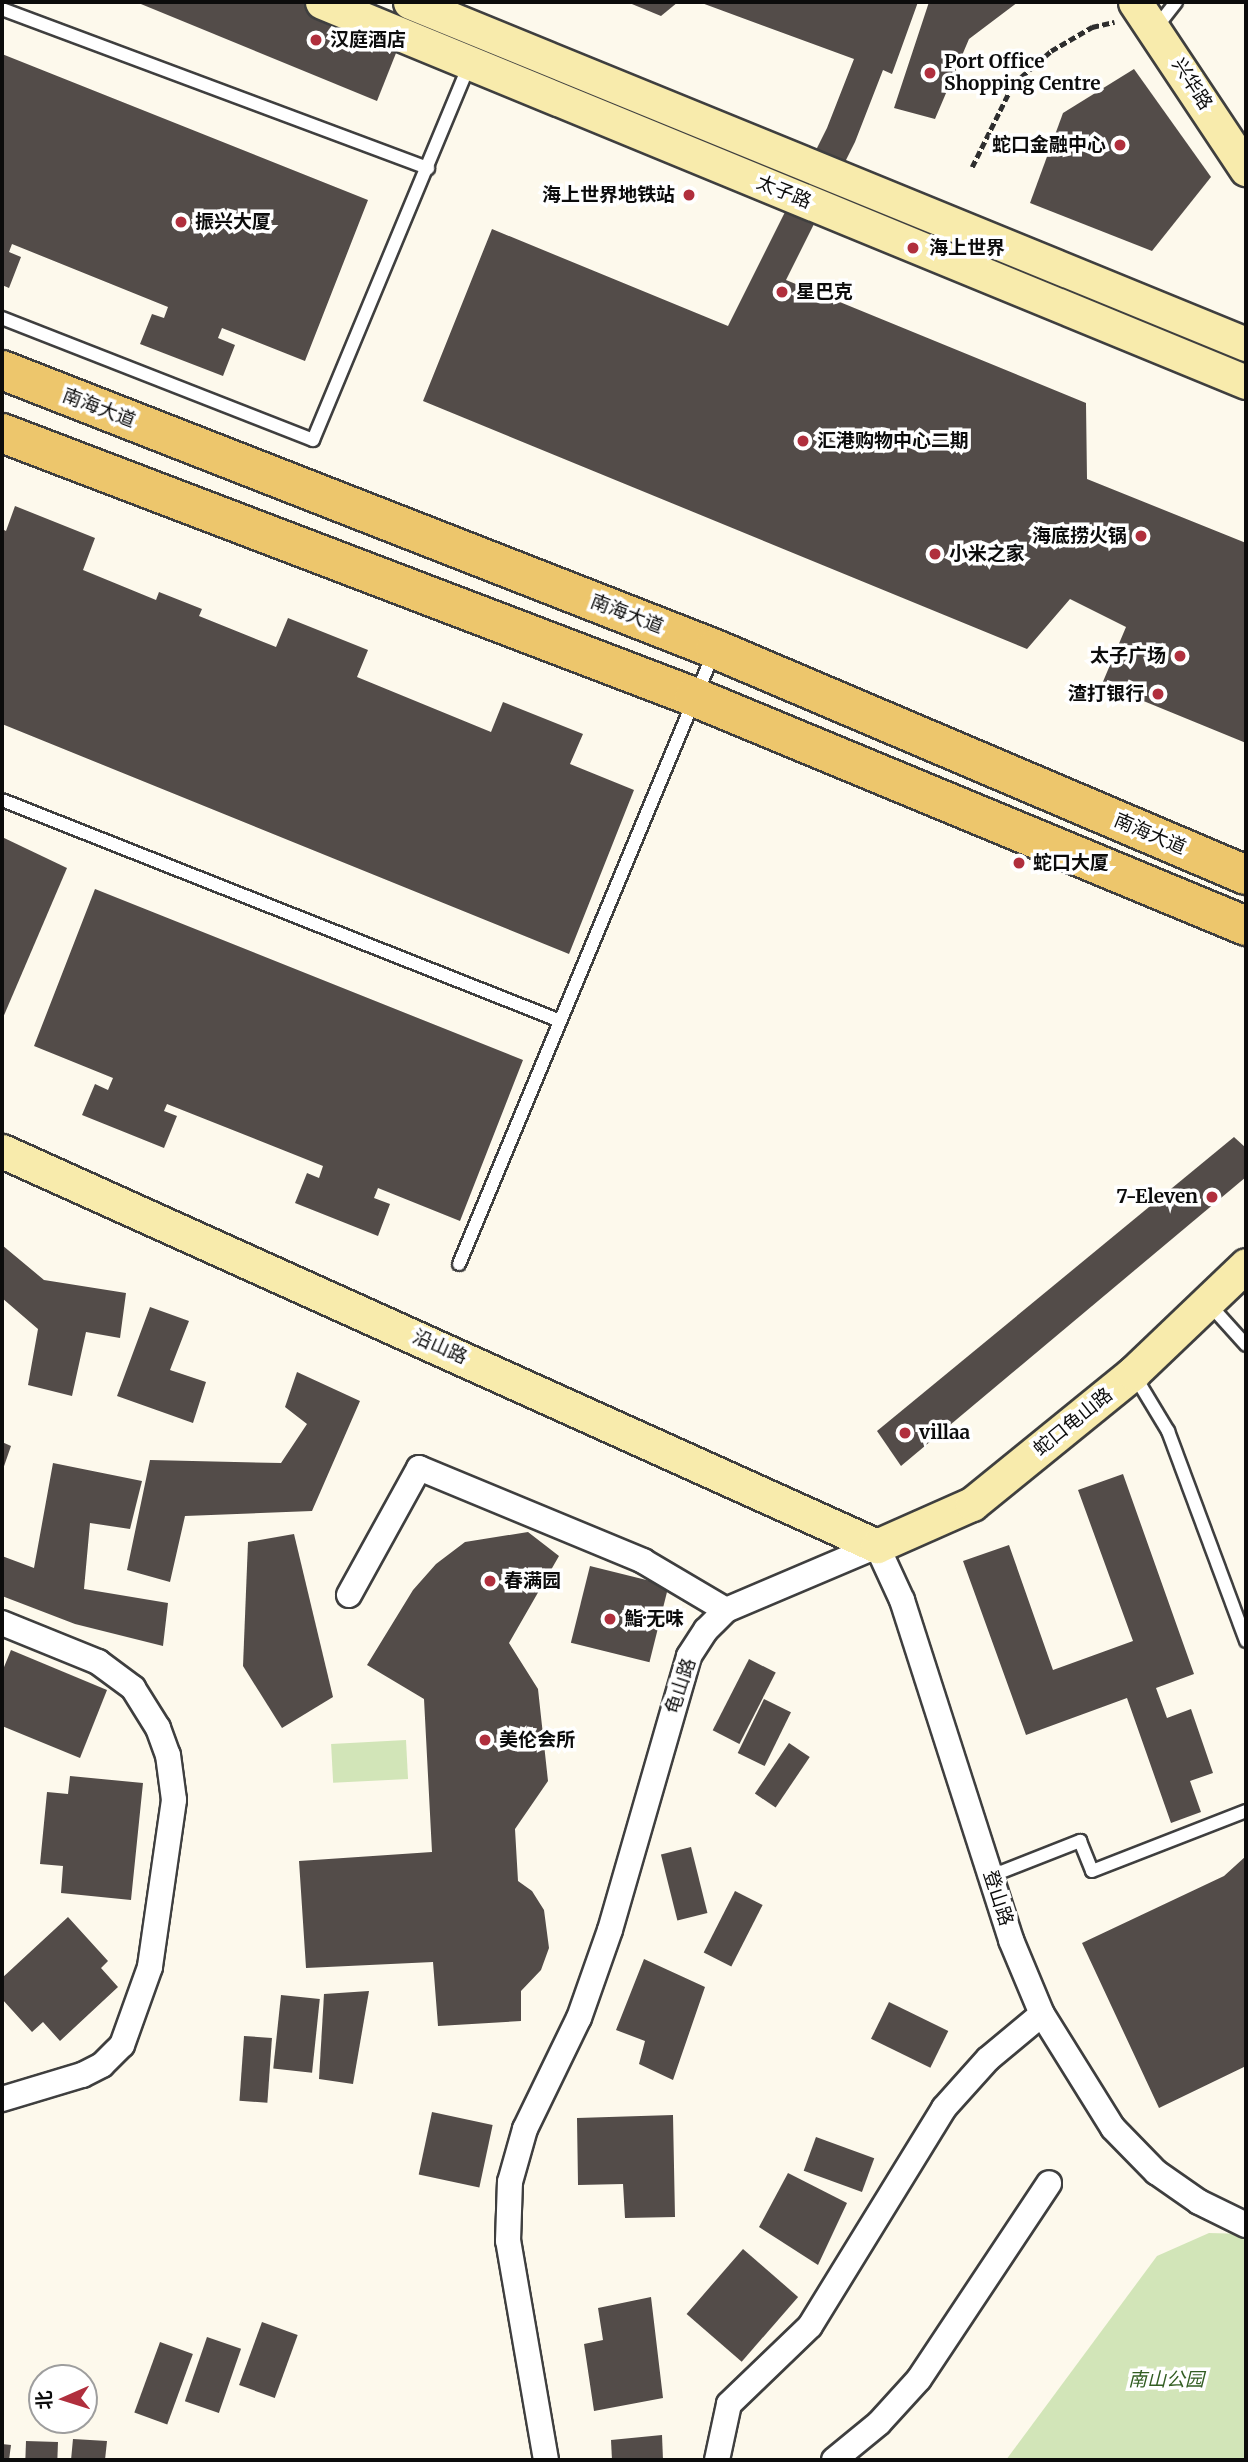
<!DOCTYPE html>
<html>
<head>
<meta charset="utf-8">
<style>
  body { margin:0 }
  #map { position:relative; width:1248px; height:2462px; overflow:hidden; background:#fdf9ec; font-family:Merriweather,"Noto Sans SC",serif }
  div>[style] { position:absolute }
  [style*='--x'] { left:calc(var(--x)*1px); top:calc(var(--y)*1px); width:calc(var(--w)*1px); rotate:calc(var(--a)*1deg) }
  .green>* { inset:0; background:#d2e5b8; transform-origin:0 0 }
  .building>* { inset:0; background:#534c49; transform-origin:0 0 }
  .path>* { height:4.5px; margin-top:-2.25px; transform-origin:0; background:repeating-linear-gradient(90deg,#2e2e2e 0 7px,transparent 0 10.5px) }
  .roads { filter:drop-shadow(2px 0 #3f3f3f) drop-shadow(-2px 0 #3f3f3f) drop-shadow(0 2px #3f3f3f) drop-shadow(0 -2px #3f3f3f) }
  .lane>* { height:12px; margin:-6px; padding:0 6px; transform-origin:6px; border-radius:6px; background:#fff }
  .street>* { height:24px; margin:-12px; padding:0 12px; transform-origin:12px; border-radius:12px; background:#fff }
  .secondary>* { height:33px; margin:-16.5px; padding:0 16.5px; transform-origin:16.5px; border-radius:16.5px; background:#f8ebac }
  .primary>* { height:38px; margin:-19px; padding:0 19px; transform-origin:19px; border-radius:19px; background:#edc66c }
  .dots>* { width:19px; height:19px; translate:-50% -50%; box-sizing:border-box; border:4px solid #fff; border-radius:50% }
  span { translate:-50% -50%; white-space:nowrap; text-align:center; line-height:1.15; -webkit-text-stroke:7px #fff; paint-order:stroke }
  .poi-label { font-size:19px; color:#0c0c0c; font-weight:700 }
  .left { translate:0 -50%; text-align:left }
  .right { translate:-100% -50%; text-align:right }
  .street-label { font-size:19px; color:#0c0c0c }
  .park-label { font-size:19px; color:#325d22; font-style:italic }
  .frame { position:absolute; inset:0; border:4px solid #0c0c0c; pointer-events:none }
  .north { position:absolute; left:28px; top:2364px; width:70px; height:70px; box-sizing:border-box; background:#fff; border:2px solid #9e9e9e; border-radius:50%; rotate:267deg; font-size:19px; font-weight:700; line-height:28px; text-align:center; color:#0c0c0c }
  .north::after { content:''; display:block; margin:auto; width:24px; height:32px; background:#b02f3d; clip-path:polygon(50% 0,100% 100%,50% 72%,0 100%) }
</style>
</head>
<body>
<div id="map">
  <div class="green">
    <div style="left:406px;top:1740px;width:39px;height:75px;rotate:87deg"></div>
    <div style="clip-path:polygon(1209px 2233px,1246px 2234px,1246px 2460px,1006px 2460px,1157px 2256px)"></div>
  </div>
  <div class="building">
    <div style="clip-path:polygon(136px 2px,300px 2px,400px 43px,377px 101px)"></div>
    <div style="clip-path:polygon(627px 2px,678px 2px,661px 16px)"></div>
    <div style="clip-path:polygon(699px 2px,918px 2px,892px 74px,883px 70px,855px 142px,786px 280px,1086px 403px,1087px 479px,1246px 543px,1246px 743px,1102px 684px,1126px 627px,1070px 599px,1027px 649px,423px 401px,492px 229px,728px 326px,827px 128px,854px 59px)"></div>
    <div style="clip-path:polygon(929px 2px,1018px 2px,969px 39px,935px 119px,894px 108px)"></div>
    <div style="clip-path:polygon(2px 54px,368px 200px,305px 361px,222px 328px,218px 338px,235px 345px,223px 376px,140px 344px,152px 314px,164px 318px,168px 307px,12px 244px,9px 252px,21px 257px,9px 288px,2px 285px)"></div>
    <div style="clip-path:polygon(1134px 69px,1211px 177px,1152px 251px,1030px 203px,1063px 113px)"></div>
    <div style="clip-path:polygon(15px 506px,95px 538px,83px 570px,156px 600px,159px 592px,202px 609px,199px 616px,276px 647px,288px 618px,368px 650px,357px 677px,491px 732px,503px 702px,583px 734px,570px 764px,634px 790px,569px 954px,2px 724px,2px 529px,6px 531px)"></div>
    <div style="clip-path:polygon(2px 837px,67px 868px,2px 1020px)"></div>
    <div style="clip-path:polygon(95px 889px,523px 1060px,460px 1221px,378px 1188px,374px 1198px,390px 1204px,378px 1236px,295px 1203px,307px 1173px,319px 1178px,323px 1166px,167px 1104px,164px 1111px,177px 1116px,164px 1148px,82px 1115px,95px 1084px,108px 1090px,113px 1078px,34px 1046px)"></div>
    <div style="clip-path:polygon(1234px 1137px,1246px 1148px,1246px 1177px,901px 1466px,877px 1431px)"></div>
    <div style="clip-path:polygon(2px 1245px,44px 1280px,126px 1293px,120px 1338px,86px 1332px,72px 1396px,28px 1385px,38px 1329px,2px 1298px)"></div>
    <div style="clip-path:polygon(150px 1307px,189px 1321px,170px 1370px,206px 1382px,193px 1423px,117px 1396px)"></div>
    <div style="clip-path:polygon(297px 1372px,360px 1401px,312px 1511px,185px 1516px,170px 1582px,127px 1570px,150px 1460px,281px 1463px,307px 1424px,285px 1407px)"></div>
    <div style="clip-path:polygon(2px 1442px,11px 1446px,2px 1472px)"></div>
    <div style="clip-path:polygon(53px 1463px,142px 1481px,130px 1529px,90px 1523px,84px 1589px,168px 1603px,163px 1646px,75px 1624px,2px 1596px,2px 1556px,34px 1568px)"></div>
    <div style="clip-path:polygon(1123px 1474px,1194px 1674px,1156px 1688px,1167px 1718px,1191px 1709px,1213px 1773px,1190px 1781px,1201px 1812px,1171px 1823px,1127px 1698px,1026px 1735px,963px 1561px,1009px 1545px,1053px 1670px,1133px 1641px,1078px 1490px)"></div>
    <div style="clip-path:polygon(528px 1532px,559px 1556px,509px 1643px,538px 1689px,548px 1781px,515px 1829px,518px 1881px,532px 1891px,544px 1910px,549px 1948px,541px 1970px,521px 1991px,521px 2021px,438px 2026px,433px 1962px,306px 1968px,299px 1861px,432px 1852px,424px 1699px,367px 1665px,413px 1590px,436px 1564px,465px 1542px)"></div>
    <div style="clip-path:polygon(294px 1534px,333px 1697px,282px 1728px,243px 1666px,248px 1542px)"></div>
    <div style="left:590px;top:1566px;width:81px;height:79px;rotate:14deg"></div>
    <div style="clip-path:polygon(11px 1650px,107px 1690px,80px 1758px,2px 1726px,2px 1672px)"></div>
    <div style="left:749px;top:1659px;width:30px;height:80px;rotate:27deg"></div>
    <div style="left:764px;top:1699px;width:30px;height:60px;rotate:26deg"></div>
    <div style="left:789px;top:1743px;width:25px;height:61px;rotate:34deg"></div>
    <div style="clip-path:polygon(70px 1776px,143px 1783px,131px 1900px,61px 1893px,63px 1866px,40px 1864px,47px 1792px,68px 1794px)"></div>
    <div style="left:691px;top:1847px;width:68px;height:31px;rotate:76deg"></div>
    <div style="clip-path:polygon(1246px 1856px,1246px 2066px,1159px 2108px,1082px 1943px,1224px 1876px)"></div>
    <div style="left:735px;top:1891px;width:31px;height:69px;rotate:27deg"></div>
    <div style="clip-path:polygon(68px 1917px,108px 1961px,101px 1968px,118px 1987px,60px 2041px,43px 2022px,32px 2032px,2px 1999px,2px 1978px)"></div>
    <div style="clip-path:polygon(644px 1959px,705px 1987px,673px 2080px,639px 2064px,645px 2041px,616px 2030px)"></div>
    <div style="clip-path:polygon(369px 1991px,353px 2084px,319px 2079px,324px 1994px)"></div>
    <div style="left:281px;top:1995px;width:39px;height:74px;rotate:6deg"></div>
    <div style="left:889px;top:2002px;width:66px;height:41px;rotate:26deg"></div>
    <div style="left:244px;top:2036px;width:28px;height:65px;rotate:4deg"></div>
    <div style="left:432px;top:2112px;width:62px;height:64px;rotate:12deg"></div>
    <div style="clip-path:polygon(673px 2115px,675px 2217px,625px 2218px,623px 2184px,578px 2185px,577px 2118px)"></div>
    <div style="left:816px;top:2137px;width:62px;height:36px;rotate:20deg"></div>
    <div style="clip-path:polygon(788px 2173px,847px 2203px,818px 2265px,759px 2227px)"></div>
    <div style="left:743px;top:2249px;width:73px;height:86px;rotate:41deg"></div>
    <div style="clip-path:polygon(651px 2297px,663px 2398px,594px 2411px,584px 2344px,603px 2340px,598px 2308px)"></div>
    <div style="left:262px;top:2322px;width:38px;height:67px;rotate:20deg"></div>
    <div style="left:207px;top:2337px;width:36px;height:68px;rotate:19deg"></div>
    <div style="left:160px;top:2342px;width:35px;height:75px;rotate:20deg"></div>
    <div style="clip-path:polygon(662px 2435px,663px 2460px,612px 2460px,611px 2440px)"></div>
    <div style="clip-path:polygon(73px 2439px,107px 2441px,105px 2460px,71px 2460px)"></div>
    <div style="left:26px;top:2441px;width:32px;height:19px;rotate:2deg"></div>
    <div style="clip-path:polygon(2px 2444px,11px 2445px,9px 2460px,2px 2460px)"></div>
  </div>
  <div class="path">
    <div style="--x:972;--y:167;--w:93;--a:-63.7"></div>
    <div style="--x:1013;--y:84;--w:50;--a:-41"></div>
    <div style="--x:1051;--y:51;--w:48;--a:-30.3"></div>
    <div style="--x:1092;--y:27;--w:23;--a:-13"></div>
  </div>
  <div class="roads">
    <div class="lane">
      <div style="--x:2;--y:9;--w:455;--a:20.5"></div>
      <div style="--x:1155;--y:29;--w:34;--a:-52"></div>
      <div style="--x:2;--y:318;--w:334;--a:21.4"></div>
      <div style="--x:313;--y:440;--w:408;--a:-67.4"></div>
      <div style="--x:2;--y:800;--w:598;--a:21.59"></div>
      <div style="--x:459;--y:1264;--w:663;--a:-67.38"></div>
      <div style="--x:1209;--y:1304;--w:55;--a:47.9"></div>
      <div style="--x:1133;--y:1373;--w:68;--a:58.9"></div>
      <div style="--x:1168;--y:1431;--w:224;--a:69.6"></div>
      <div style="--x:991;--y:1876;--w:96;--a:-21.5"></div>
      <div style="--x:1080;--y:1841;--w:32;--a:68"></div>
      <div style="--x:1092;--y:1871;--w:165;--a:-21.3"></div>
    </div>
    <div class="street">
      <div style="--x:349;--y:1595;--w:145;--a:-61.1"></div>
      <div style="--x:419;--y:1468;--w:243;--a:22.5"></div>
      <div style="--x:643;--y:1561;--w:96;--a:30.6"></div>
      <div style="--x:2;--y:1623;--w:104;--a:22.1"></div>
      <div style="--x:98;--y:1662;--w:44;--a:36.6"></div>
      <div style="--x:133;--y:1688;--w:47;--a:58"></div>
      <div style="--x:158;--y:1728;--w:29;--a:70"></div>
      <div style="--x:168;--y:1755;--w:45;--a:82.4"></div>
      <div style="--x:174;--y:1800;--w:169;--a:98.2"></div>
      <div style="--x:150;--y:1967;--w:83;--a:109.7"></div>
      <div style="--x:122;--y:2045;--w:28;--a:135"></div>
      <div style="--x:102;--y:2065;--w:22;--a:153"></div>
      <div style="--x:82;--y:2075;--w:84;--a:163.3"></div>
      <div style="--x:546;--y:2460;--w:222;--a:-99.8"></div>
      <div style="--x:508;--y:2241;--w:59;--a:-88.1"></div>
      <div style="--x:510;--y:2182;--w:55;--a:-74.2"></div>
      <div style="--x:525;--y:2129;--w:123;--a:-64.1"></div>
      <div style="--x:579;--y:2018;--w:93;--a:-70.6"></div>
      <div style="--x:610;--y:1930;--w:285;--a:-73.9"></div>
      <div style="--x:689;--y:1656;--w:31;--a:-57"></div>
      <div style="--x:706;--y:1630;--w:28;--a:-45"></div>
      <div style="--x:726;--y:1610;--w:164;--a:-23"></div>
      <div style="--x:877;--y:1546;--w:60;--a:65.2"></div>
      <div style="--x:902;--y:1600;--w:357;--a:72.2"></div>
      <div style="--x:1011;--y:1940;--w:80;--a:67.3"></div>
      <div style="--x:1042;--y:2014;--w:134;--a:58.1"></div>
      <div style="--x:1113;--y:2128;--w:62;--a:45.7"></div>
      <div style="--x:1156;--y:2172;--w:52;--a:34.9"></div>
      <div style="--x:1199;--y:2202;--w:52;--a:26.1"></div>
      <div style="--x:717;--y:2460;--w:57;--a:-77.9"></div>
      <div style="--x:729;--y:2404;--w:112;--a:-43.9"></div>
      <div style="--x:810;--y:2326;--w:256;--a:-58.4"></div>
      <div style="--x:944;--y:2108;--w:66;--a:-48.1"></div>
      <div style="--x:988;--y:2059;--w:70;--a:-39.8"></div>
      <div style="--x:834;--y:2460;--w:58;--a:-39.4"></div>
      <div style="--x:879;--y:2423;--w:59;--a:-47.7"></div>
      <div style="--x:919;--y:2379;--w:235;--a:-56.4"></div>
    </div>
    <div class="secondary">
      <div style="--x:322;--y:2;--w:999;--a:22.36"></div>
      <div style="--x:410;--y:2;--w:903;--a:22.25"></div>
      <div style="--x:1135;--y:2;--w:201;--a:56.4"></div>
      <div style="--x:2;--y:1151;--w:960;--a:24.3"></div>
      <div style="--x:877;--y:1546;--w:104;--a:-23.9"></div>
      <div style="--x:972;--y:1504;--w:208;--a:-39.1"></div>
      <div style="--x:1133;--y:1373;--w:156;--a:-43.7"></div>
    </div>
    <div class="primary">
      <div style="--x:2;--y:370;--w:766;--a:21.37"></div>
      <div style="--x:715;--y:649;--w:577;--a:23.06"></div>
      <div style="--x:2;--y:433;--w:741;--a:20.88"></div>
      <div style="--x:694;--y:697;--w:598;--a:22.53"></div>
    </div>
  </div>
  <div class="dots">
    <div style="left:316px;top:40px;background:#b02f3d"></div>
    <div style="left:930px;top:73px;background:#b02f3d"></div>
    <div style="left:1120px;top:145px;background:#b02f3d"></div>
    <div style="left:689px;top:195px;background:#b02f3d"></div>
    <div style="left:181px;top:222px;background:#b02f3d"></div>
    <div style="left:913px;top:248px;background:#b02f3d"></div>
    <div style="left:782px;top:292px;background:#b02f3d"></div>
    <div style="left:803px;top:441px;background:#b02f3d"></div>
    <div style="left:1141px;top:536px;background:#b02f3d"></div>
    <div style="left:935px;top:554px;background:#b02f3d"></div>
    <div style="left:1180px;top:656px;background:#b02f3d"></div>
    <div style="left:1158px;top:694px;background:#b02f3d"></div>
    <div style="left:1019px;top:863px;background:#b02f3d"></div>
    <div style="left:1212px;top:1197px;background:#b02f3d"></div>
    <div style="left:905px;top:1433px;background:#b02f3d"></div>
    <div style="left:490px;top:1581px;background:#b02f3d"></div>
    <div style="left:610px;top:1619px;background:#b02f3d"></div>
    <div style="left:485px;top:1740px;background:#b02f3d"></div>
  </div>
  <div class="poi-label">
    <span class="left" style="left:330px;top:40px">汉庭酒店</span>
    <span class="left" style="left:944px;top:73px">Port Office<br>Shopping Centre</span>
    <span class="right" style="left:1106px;top:145px">蛇口金融中心</span>
    <span class="right" style="left:675px;top:195px">海上世界地铁站</span>
    <span class="left" style="left:195px;top:222px">振兴大厦</span>
    <span class="left" style="left:929px;top:248px">海上世界</span>
    <span class="left" style="left:796px;top:292px">星巴克</span>
    <span class="left" style="left:817px;top:441px">汇港购物中心二期</span>
    <span class="right" style="left:1127px;top:536px">海底捞火锅</span>
    <span class="left" style="left:949px;top:554px">小米之家</span>
    <span class="right" style="left:1166px;top:656px">太子广场</span>
    <span class="right" style="left:1144px;top:694px">渣打银行</span>
    <span class="left" style="left:1033px;top:863px">蛇口大厦</span>
    <span class="right" style="left:1198px;top:1197px">7-Eleven</span>
    <span class="left" style="left:919px;top:1433px">villaa</span>
    <span class="left" style="left:504px;top:1581px">春满园</span>
    <span class="left" style="left:624px;top:1619px">鮨·无味</span>
    <span class="left" style="left:499px;top:1740px">美伦会所</span>
  </div>
  <div class="street-label">
    <span style="left:1192px;top:84px;rotate:57deg">兴华路</span>
    <span style="left:784px;top:192px;rotate:22deg">太子路</span>
    <span style="left:99px;top:408px;rotate:21deg">南海大道</span>
    <span style="left:627px;top:614px;rotate:21deg">南海大道</span>
    <span style="left:1150px;top:834px;rotate:23deg">南海大道</span>
    <span style="left:440px;top:1347px;rotate:24deg">沿山路</span>
    <span style="left:1073px;top:1422px;rotate:-39deg">蛇口龟山路</span>
    <span style="left:681px;top:1686px;rotate:-72deg">龟山路</span>
    <span style="left:998px;top:1898px;rotate:72deg">登山路</span>
  </div>
  <div class="park-label">
    <span style="left:1166px;top:2380px">南山公园</span>
  </div>
  <div class="frame"></div>
  <div class="north">北</div>
</div>
</body>
</html>
